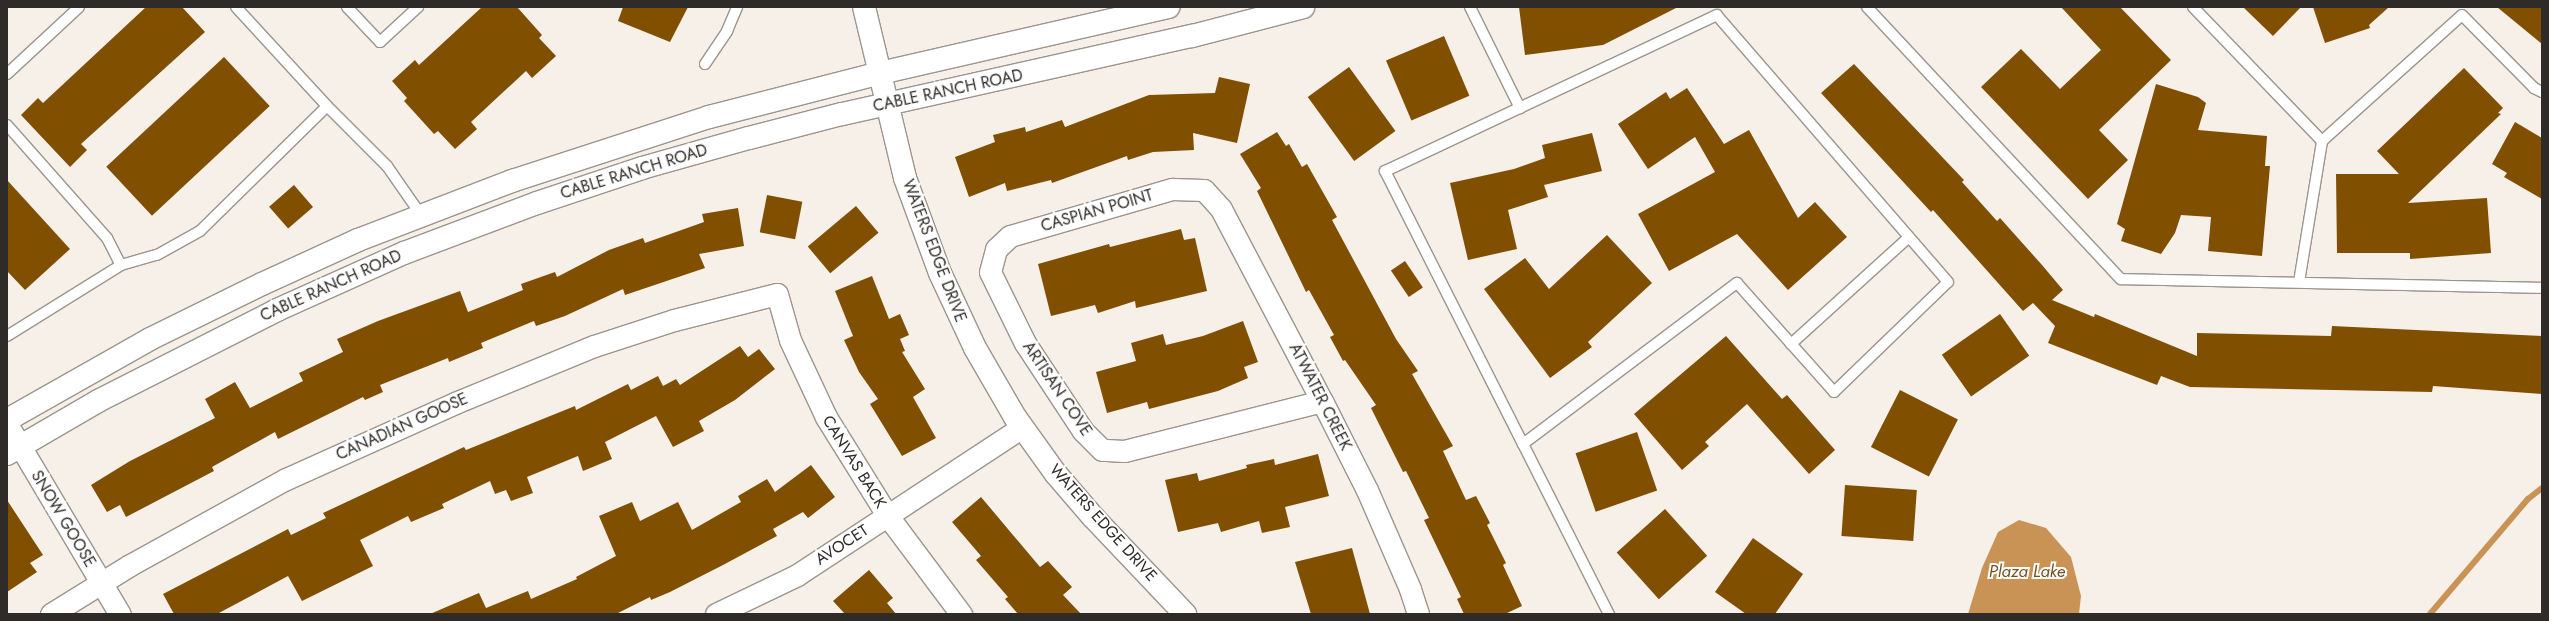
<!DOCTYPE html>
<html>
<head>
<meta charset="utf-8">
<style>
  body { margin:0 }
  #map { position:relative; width:2549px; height:621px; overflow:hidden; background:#f7f0e8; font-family:Jost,sans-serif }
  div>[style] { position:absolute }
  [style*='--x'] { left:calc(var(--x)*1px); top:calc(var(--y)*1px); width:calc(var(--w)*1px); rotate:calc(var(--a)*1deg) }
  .water>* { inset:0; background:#c89354 }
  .stream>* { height:6px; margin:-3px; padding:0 3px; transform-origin:3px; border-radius:3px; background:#c89354 }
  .building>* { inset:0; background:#804f00; transform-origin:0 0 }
  .roads { filter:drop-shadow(1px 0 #9c958e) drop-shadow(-1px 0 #9c958e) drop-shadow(0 1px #9c958e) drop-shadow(0 -1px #9c958e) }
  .service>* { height:10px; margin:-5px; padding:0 5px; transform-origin:5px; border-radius:5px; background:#fff }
  .minor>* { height:21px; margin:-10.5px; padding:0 10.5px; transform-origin:10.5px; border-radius:10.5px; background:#fff }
  .tertiary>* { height:22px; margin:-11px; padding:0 11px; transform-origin:11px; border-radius:11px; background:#fff }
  span { translate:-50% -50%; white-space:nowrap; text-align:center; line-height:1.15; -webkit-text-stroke:4px #fff; paint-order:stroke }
  .street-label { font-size:16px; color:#2e2b28 }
  .water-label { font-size:17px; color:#744f20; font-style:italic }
  .frame { position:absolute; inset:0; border:8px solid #2e2b28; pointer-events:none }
</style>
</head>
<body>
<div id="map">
  <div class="water">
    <div style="clip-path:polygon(2019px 520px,2046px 528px,2071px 557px,2081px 596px,2079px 614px,1968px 614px,1982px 568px,1998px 532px)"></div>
  </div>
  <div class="stream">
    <div style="--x:2430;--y:614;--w:151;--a:-49.6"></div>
    <div style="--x:2528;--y:499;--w:18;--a:-38"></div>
  </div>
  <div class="building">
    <div style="clip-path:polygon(146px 7px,182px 7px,205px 32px,81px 144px,87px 150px,70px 167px,21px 115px,38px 98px,43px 103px)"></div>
    <div style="clip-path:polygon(482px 7px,517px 7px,542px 35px,539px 38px,556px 56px,532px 78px,526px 71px,471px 122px,477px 129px,455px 149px,438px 131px,434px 134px,404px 101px,407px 98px,392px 81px,415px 60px,419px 65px)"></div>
    <div style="clip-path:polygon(623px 7px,688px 7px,670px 42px,618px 21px)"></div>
    <div style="clip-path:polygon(1519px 7px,1678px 7px,1603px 45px,1525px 55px)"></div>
    <div style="clip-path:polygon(2061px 7px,2120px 7px,2171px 60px,2099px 130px,2128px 160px,2088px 199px,1981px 87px,2021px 49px,2060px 89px,2101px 50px)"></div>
    <div style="clip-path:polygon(2243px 7px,2301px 7px,2273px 36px)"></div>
    <div style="clip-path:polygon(2313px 7px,2389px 7px,2369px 25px,2370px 28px,2325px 43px)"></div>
    <div style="clip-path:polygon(2497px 7px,2542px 7px,2542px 44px)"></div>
    <div style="left:1444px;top:36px;width:65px;height:63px;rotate:67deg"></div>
    <div style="left:224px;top:57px;width:67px;height:161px;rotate:47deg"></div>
    <div style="clip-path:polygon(1854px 64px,1964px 180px,1962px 182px,1997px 221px,2000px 218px,2042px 265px,2063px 290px,2052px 300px,2094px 317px,2095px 314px,2197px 356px,2197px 333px,2331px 336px,2332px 326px,2542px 336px,2542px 394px,2433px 386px,2432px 392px,2190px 387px,2161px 376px,2157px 385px,2048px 343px,2055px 326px,2033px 303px,2023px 311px,1933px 210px,1931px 212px,1821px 93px)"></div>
    <div style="left:1349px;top:67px;width:79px;height:51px;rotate:54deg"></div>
    <div style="clip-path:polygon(2464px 68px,2503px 108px,2498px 113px,2501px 114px,2408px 203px,2487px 198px,2491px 253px,2410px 259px,2410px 253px,2337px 253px,2336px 174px,2399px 174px,2377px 151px)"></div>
    <div style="clip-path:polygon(1219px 77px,1250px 84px,1237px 143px,1193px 133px,1194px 150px,1153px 152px,1128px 160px,1127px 156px,1052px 183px,1051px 180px,1007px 191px,1005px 183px,969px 197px,955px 157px,995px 142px,993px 135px,1025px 127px,1026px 132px,1062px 120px,1065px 127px,1149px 95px,1215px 93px)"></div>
    <div style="clip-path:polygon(2156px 84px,2198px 97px,2206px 103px,2198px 130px,2267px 136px,2265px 166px,2270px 166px,2262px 256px,2208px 251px,2211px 217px,2181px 215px,2175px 233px,2161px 254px,2121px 241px,2125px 229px,2117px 224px)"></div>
    <div style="clip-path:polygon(1687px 88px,1724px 144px,1749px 130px,1798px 218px,1815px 202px,1847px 237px,1788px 290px,1737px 234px,1669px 271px,1638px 214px,1715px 172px,1695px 137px,1648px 169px,1618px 124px,1666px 92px,1670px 99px)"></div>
    <div style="clip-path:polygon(2515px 122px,2542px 138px,2542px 199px,2504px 177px,2507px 173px,2492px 164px)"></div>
    <div style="clip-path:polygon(1277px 132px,1286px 146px,1289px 144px,1302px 167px,1307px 164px,1337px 217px,1332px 220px,1396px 339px,1418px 371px,1412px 374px,1453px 446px,1443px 451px,1466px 500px,1476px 496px,1490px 523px,1487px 525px,1506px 563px,1503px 565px,1522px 606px,1505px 614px,1464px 614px,1457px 599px,1461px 597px,1424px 520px,1429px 518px,1406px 471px,1403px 472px,1371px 408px,1376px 405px,1345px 360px,1343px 361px,1330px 337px,1334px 335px,1309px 290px,1306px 292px,1257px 191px,1261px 188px,1240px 154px)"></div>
    <div style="clip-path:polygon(1592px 133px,1602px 171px,1544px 185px,1548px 197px,1508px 210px,1517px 249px,1468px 260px,1450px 183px,1514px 169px,1545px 158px,1542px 145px)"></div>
    <div style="clip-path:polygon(7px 180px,70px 249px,25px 290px,7px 271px)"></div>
    <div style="left:294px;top:185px;width:29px;height:33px;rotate:49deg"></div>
    <div style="left:767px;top:195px;width:36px;height:38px;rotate:11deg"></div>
    <div style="left:856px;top:206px;width:35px;height:63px;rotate:50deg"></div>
    <div style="clip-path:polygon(738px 208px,744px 246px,699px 254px,705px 268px,625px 295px,623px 289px,565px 316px,536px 326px,534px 321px,481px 343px,483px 348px,449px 362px,448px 358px,380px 385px,383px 392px,365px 400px,363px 397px,278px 439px,275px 432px,212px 467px,214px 471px,126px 517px,120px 505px,107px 512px,91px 485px,130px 461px,215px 418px,205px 399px,235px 382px,250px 408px,303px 381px,299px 373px,343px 352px,337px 339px,378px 321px,460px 291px,468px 312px,523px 290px,521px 284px,555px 272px,557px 277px,609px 250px,643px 238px,645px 243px,704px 222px,702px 214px)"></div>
    <div style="clip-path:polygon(1181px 229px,1184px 240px,1195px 238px,1207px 291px,1136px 308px,1135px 301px,1098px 313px,1095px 305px,1051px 316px,1038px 264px,1109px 244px,1110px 247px)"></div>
    <div style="clip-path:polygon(1607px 235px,1652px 283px,1588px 342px,1592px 347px,1550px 378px,1484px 289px,1525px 258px,1549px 289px)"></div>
    <div style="left:1405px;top:261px;width:32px;height:17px;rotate:56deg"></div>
    <div style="clip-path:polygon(872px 276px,889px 319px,900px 314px,909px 335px,900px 339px,905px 351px,902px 352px,925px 389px,913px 397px,936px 438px,902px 456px,870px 404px,878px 399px,859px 372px,844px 340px,853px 336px,835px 291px)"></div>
    <div style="left:2000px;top:314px;width:51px;height:71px;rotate:55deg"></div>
    <div style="clip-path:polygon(1243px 321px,1258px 362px,1244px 367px,1248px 378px,1218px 391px,1149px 409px,1147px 402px,1107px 413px,1096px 372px,1136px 361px,1131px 343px,1163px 334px,1166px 345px,1203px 336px)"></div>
    <div style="clip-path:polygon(1726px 336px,1782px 399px,1787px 395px,1835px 450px,1809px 474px,1747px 404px,1705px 442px,1709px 446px,1682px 470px,1634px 414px)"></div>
    <div style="clip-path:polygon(740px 346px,748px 357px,759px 349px,775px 369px,735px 400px,699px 421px,704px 431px,673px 447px,656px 416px,605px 442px,612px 459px,583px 471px,578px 456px,527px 477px,533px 493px,511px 501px,506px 490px,495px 494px,490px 481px,442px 504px,444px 508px,411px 522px,408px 516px,360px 540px,373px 566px,302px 601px,288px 576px,217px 614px,174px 614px,163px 594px,288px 529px,291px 535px,326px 518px,323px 513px,464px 447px,466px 450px,575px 406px,576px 410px,628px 384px,631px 390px,658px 376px,663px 386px,676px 379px,680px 385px)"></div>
    <div style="left:1900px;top:390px;width:65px;height:64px;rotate:27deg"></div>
    <div style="left:1637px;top:432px;width:62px;height:65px;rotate:71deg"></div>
    <div style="clip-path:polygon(1318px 454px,1329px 496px,1285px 507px,1290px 527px,1262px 533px,1259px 521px,1221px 532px,1218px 523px,1178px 532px,1165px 480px,1197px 473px,1199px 481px,1247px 468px,1246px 465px,1274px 459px,1275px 465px)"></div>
    <div style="clip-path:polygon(811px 465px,835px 497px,808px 518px,803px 512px,773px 529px,777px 536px,723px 565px,670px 592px,651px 600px,650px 597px,616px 614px,430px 614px,479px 593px,486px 608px,528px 591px,531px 599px,577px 579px,576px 577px,616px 556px,599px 516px,632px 502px,640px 521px,678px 502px,692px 530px,741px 502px,738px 496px,767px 479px,775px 492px)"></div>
    <div style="left:1845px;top:485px;width:72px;height:51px;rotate:4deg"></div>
    <div style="clip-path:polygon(981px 497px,1040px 567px,1048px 561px,1072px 587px,1063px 595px,1081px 614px,1018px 614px,1005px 599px,1008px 597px,976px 560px,981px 556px,952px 522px)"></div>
    <div style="clip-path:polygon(7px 500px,43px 555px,30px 563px,37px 572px,7px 592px)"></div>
    <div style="left:1665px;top:509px;width:63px;height:65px;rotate:48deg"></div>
    <div style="clip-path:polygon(1753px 538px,1803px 574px,1775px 614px,1746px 614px,1715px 592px)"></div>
    <div style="clip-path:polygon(1352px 548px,1370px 614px,1311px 614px,1295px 562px)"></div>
    <div style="clip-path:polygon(869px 570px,893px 598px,887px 603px,896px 614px,845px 614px,833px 601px)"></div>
  </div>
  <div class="roads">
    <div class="service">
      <div style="--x:347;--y:7;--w:48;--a:46.7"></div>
      <div style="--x:380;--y:42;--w:52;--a:-42.6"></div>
      <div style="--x:1470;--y:7;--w:113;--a:63.7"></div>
      <div style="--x:1867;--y:7;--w:372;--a:47"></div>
      <div style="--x:2121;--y:279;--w:421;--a:1.2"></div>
      <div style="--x:2193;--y:7;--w:186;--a:46.1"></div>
      <div style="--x:2322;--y:141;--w:188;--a:-42"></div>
      <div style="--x:2462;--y:15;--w:103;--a:45.4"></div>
      <div style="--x:2534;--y:88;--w:9;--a:27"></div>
      <div style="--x:705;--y:64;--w:40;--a:-56"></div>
      <div style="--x:727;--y:31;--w:26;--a:-67"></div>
      <div style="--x:7;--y:74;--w:98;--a:-42.9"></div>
      <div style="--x:327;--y:106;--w:85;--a:45"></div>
      <div style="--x:387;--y:166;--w:60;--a:55.2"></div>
      <div style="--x:7;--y:125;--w:151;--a:48.5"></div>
      <div style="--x:107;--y:238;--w:30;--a:63"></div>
      <div style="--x:2299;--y:282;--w:143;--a:-80.7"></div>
      <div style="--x:7;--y:336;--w:134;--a:-31.9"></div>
      <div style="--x:121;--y:265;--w:37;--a:-16"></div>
      <div style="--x:157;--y:255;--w:49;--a:-29.2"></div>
      <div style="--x:200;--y:231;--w:178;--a:-44.5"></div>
      <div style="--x:327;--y:106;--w:134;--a:-132.6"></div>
      <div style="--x:1791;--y:344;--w:159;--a:-42.2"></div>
      <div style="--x:1523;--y:444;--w:268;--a:-37"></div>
      <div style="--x:1737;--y:283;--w:146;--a:48.3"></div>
      <div style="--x:1834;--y:392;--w:158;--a:-44"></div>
      <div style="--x:1948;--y:282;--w:353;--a:-130.9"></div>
      <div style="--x:1717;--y:15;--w:367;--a:154.8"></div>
      <div style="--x:1385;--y:171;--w:306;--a:63.2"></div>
      <div style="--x:1523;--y:444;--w:191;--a:63.2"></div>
    </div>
    <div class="minor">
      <div style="--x:1322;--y:401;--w:204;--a:165.8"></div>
      <div style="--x:1124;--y:451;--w:22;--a:-177"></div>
      <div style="--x:1102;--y:450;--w:27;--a:-135"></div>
      <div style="--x:1083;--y:431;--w:105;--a:-123.4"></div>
      <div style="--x:1025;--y:343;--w:79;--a:-116.2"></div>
      <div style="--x:990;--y:272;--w:24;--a:-75"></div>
      <div style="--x:996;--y:249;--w:19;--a:-43"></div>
      <div style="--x:1010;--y:236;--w:169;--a:-16.2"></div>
      <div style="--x:1172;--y:189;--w:32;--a:2"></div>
      <div style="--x:1204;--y:190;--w:25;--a:48"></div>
      <div style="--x:1221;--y:209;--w:217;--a:62.3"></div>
      <div style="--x:1322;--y:401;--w:100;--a:63.2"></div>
      <div style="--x:1367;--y:490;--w:108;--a:66.5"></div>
      <div style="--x:1410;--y:589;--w:26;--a:72"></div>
      <div style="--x:7;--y:424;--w:221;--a:59.3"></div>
      <div style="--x:51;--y:614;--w:93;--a:-31.8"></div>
      <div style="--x:130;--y:565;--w:178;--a:-28.9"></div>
      <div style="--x:286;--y:479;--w:185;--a:-24.2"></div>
      <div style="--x:455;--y:403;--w:150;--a:-22.3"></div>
      <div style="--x:594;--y:346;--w:84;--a:-18"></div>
      <div style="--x:674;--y:320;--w:106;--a:-14.2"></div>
      <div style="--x:777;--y:294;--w:48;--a:74.2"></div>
      <div style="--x:790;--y:340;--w:85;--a:64.9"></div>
      <div style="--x:826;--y:417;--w:115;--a:58.1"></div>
      <div style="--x:887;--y:515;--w:124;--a:53.2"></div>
      <div style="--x:716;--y:614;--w:90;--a:-25.7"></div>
      <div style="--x:797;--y:575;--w:269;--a:-33.3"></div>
    </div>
    <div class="tertiary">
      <div style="--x:864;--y:7;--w:176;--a:76.5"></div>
      <div style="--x:905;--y:178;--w:101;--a:69.8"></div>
      <div style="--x:940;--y:273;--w:83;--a:65"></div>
      <div style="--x:975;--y:348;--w:80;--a:59.9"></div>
      <div style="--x:1015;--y:417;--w:70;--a:54.3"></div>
      <div style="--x:1056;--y:474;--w:57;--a:49.3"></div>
      <div style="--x:1093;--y:517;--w:134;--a:46.5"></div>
      <div style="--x:7;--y:420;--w:164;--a:-29.5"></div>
      <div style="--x:150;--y:339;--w:125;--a:-26.2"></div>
      <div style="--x:262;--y:284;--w:106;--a:-24.6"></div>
      <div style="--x:358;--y:240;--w:165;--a:-21"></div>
      <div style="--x:512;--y:181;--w:207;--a:-18"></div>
      <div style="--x:709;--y:117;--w:177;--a:-14.4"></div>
      <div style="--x:880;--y:73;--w:296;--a:-12.9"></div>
      <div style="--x:7;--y:454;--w:105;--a:-30.2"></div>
      <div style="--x:98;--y:401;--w:201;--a:-26.9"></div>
      <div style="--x:277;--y:310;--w:139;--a:-24.2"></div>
      <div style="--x:404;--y:253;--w:142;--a:-20.6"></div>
      <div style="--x:537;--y:203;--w:111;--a:-18.4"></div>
      <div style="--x:642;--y:168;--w:111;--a:-15.7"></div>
      <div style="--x:749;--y:138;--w:96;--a:-14.5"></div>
      <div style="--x:842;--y:114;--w:359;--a:-12.6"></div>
      <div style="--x:1192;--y:36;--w:115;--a:-14.6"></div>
    </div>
  </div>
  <div class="street-label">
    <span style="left:948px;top:91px;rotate:-12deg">CABLE RANCH ROAD</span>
    <span style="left:634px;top:172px;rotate:-17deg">CABLE RANCH ROAD</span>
    <span style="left:1097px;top:211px;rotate:-16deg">CASPIAN POINT</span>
    <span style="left:934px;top:251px;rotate:69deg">WATERS EDGE DRIVE</span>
    <span style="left:331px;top:286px;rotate:-24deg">CABLE RANCH ROAD</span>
    <span style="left:1057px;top:389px;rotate:56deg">ARTISAN COVE</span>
    <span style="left:1320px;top:397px;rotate:63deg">ATWATER CREEK</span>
    <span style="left:402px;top:427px;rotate:-24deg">CANADIAN GOOSE</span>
    <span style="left:854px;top:462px;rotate:58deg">CANVAS BACK</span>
    <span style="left:63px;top:519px;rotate:59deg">SNOW GOOSE</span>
    <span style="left:1103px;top:523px;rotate:48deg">WATERS EDGE DRIVE</span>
    <span style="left:842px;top:545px;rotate:-33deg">AVOCET</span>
  </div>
  <div class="water-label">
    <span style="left:2027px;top:572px">Plaza Lake</span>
  </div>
  <div class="frame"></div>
</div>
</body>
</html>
